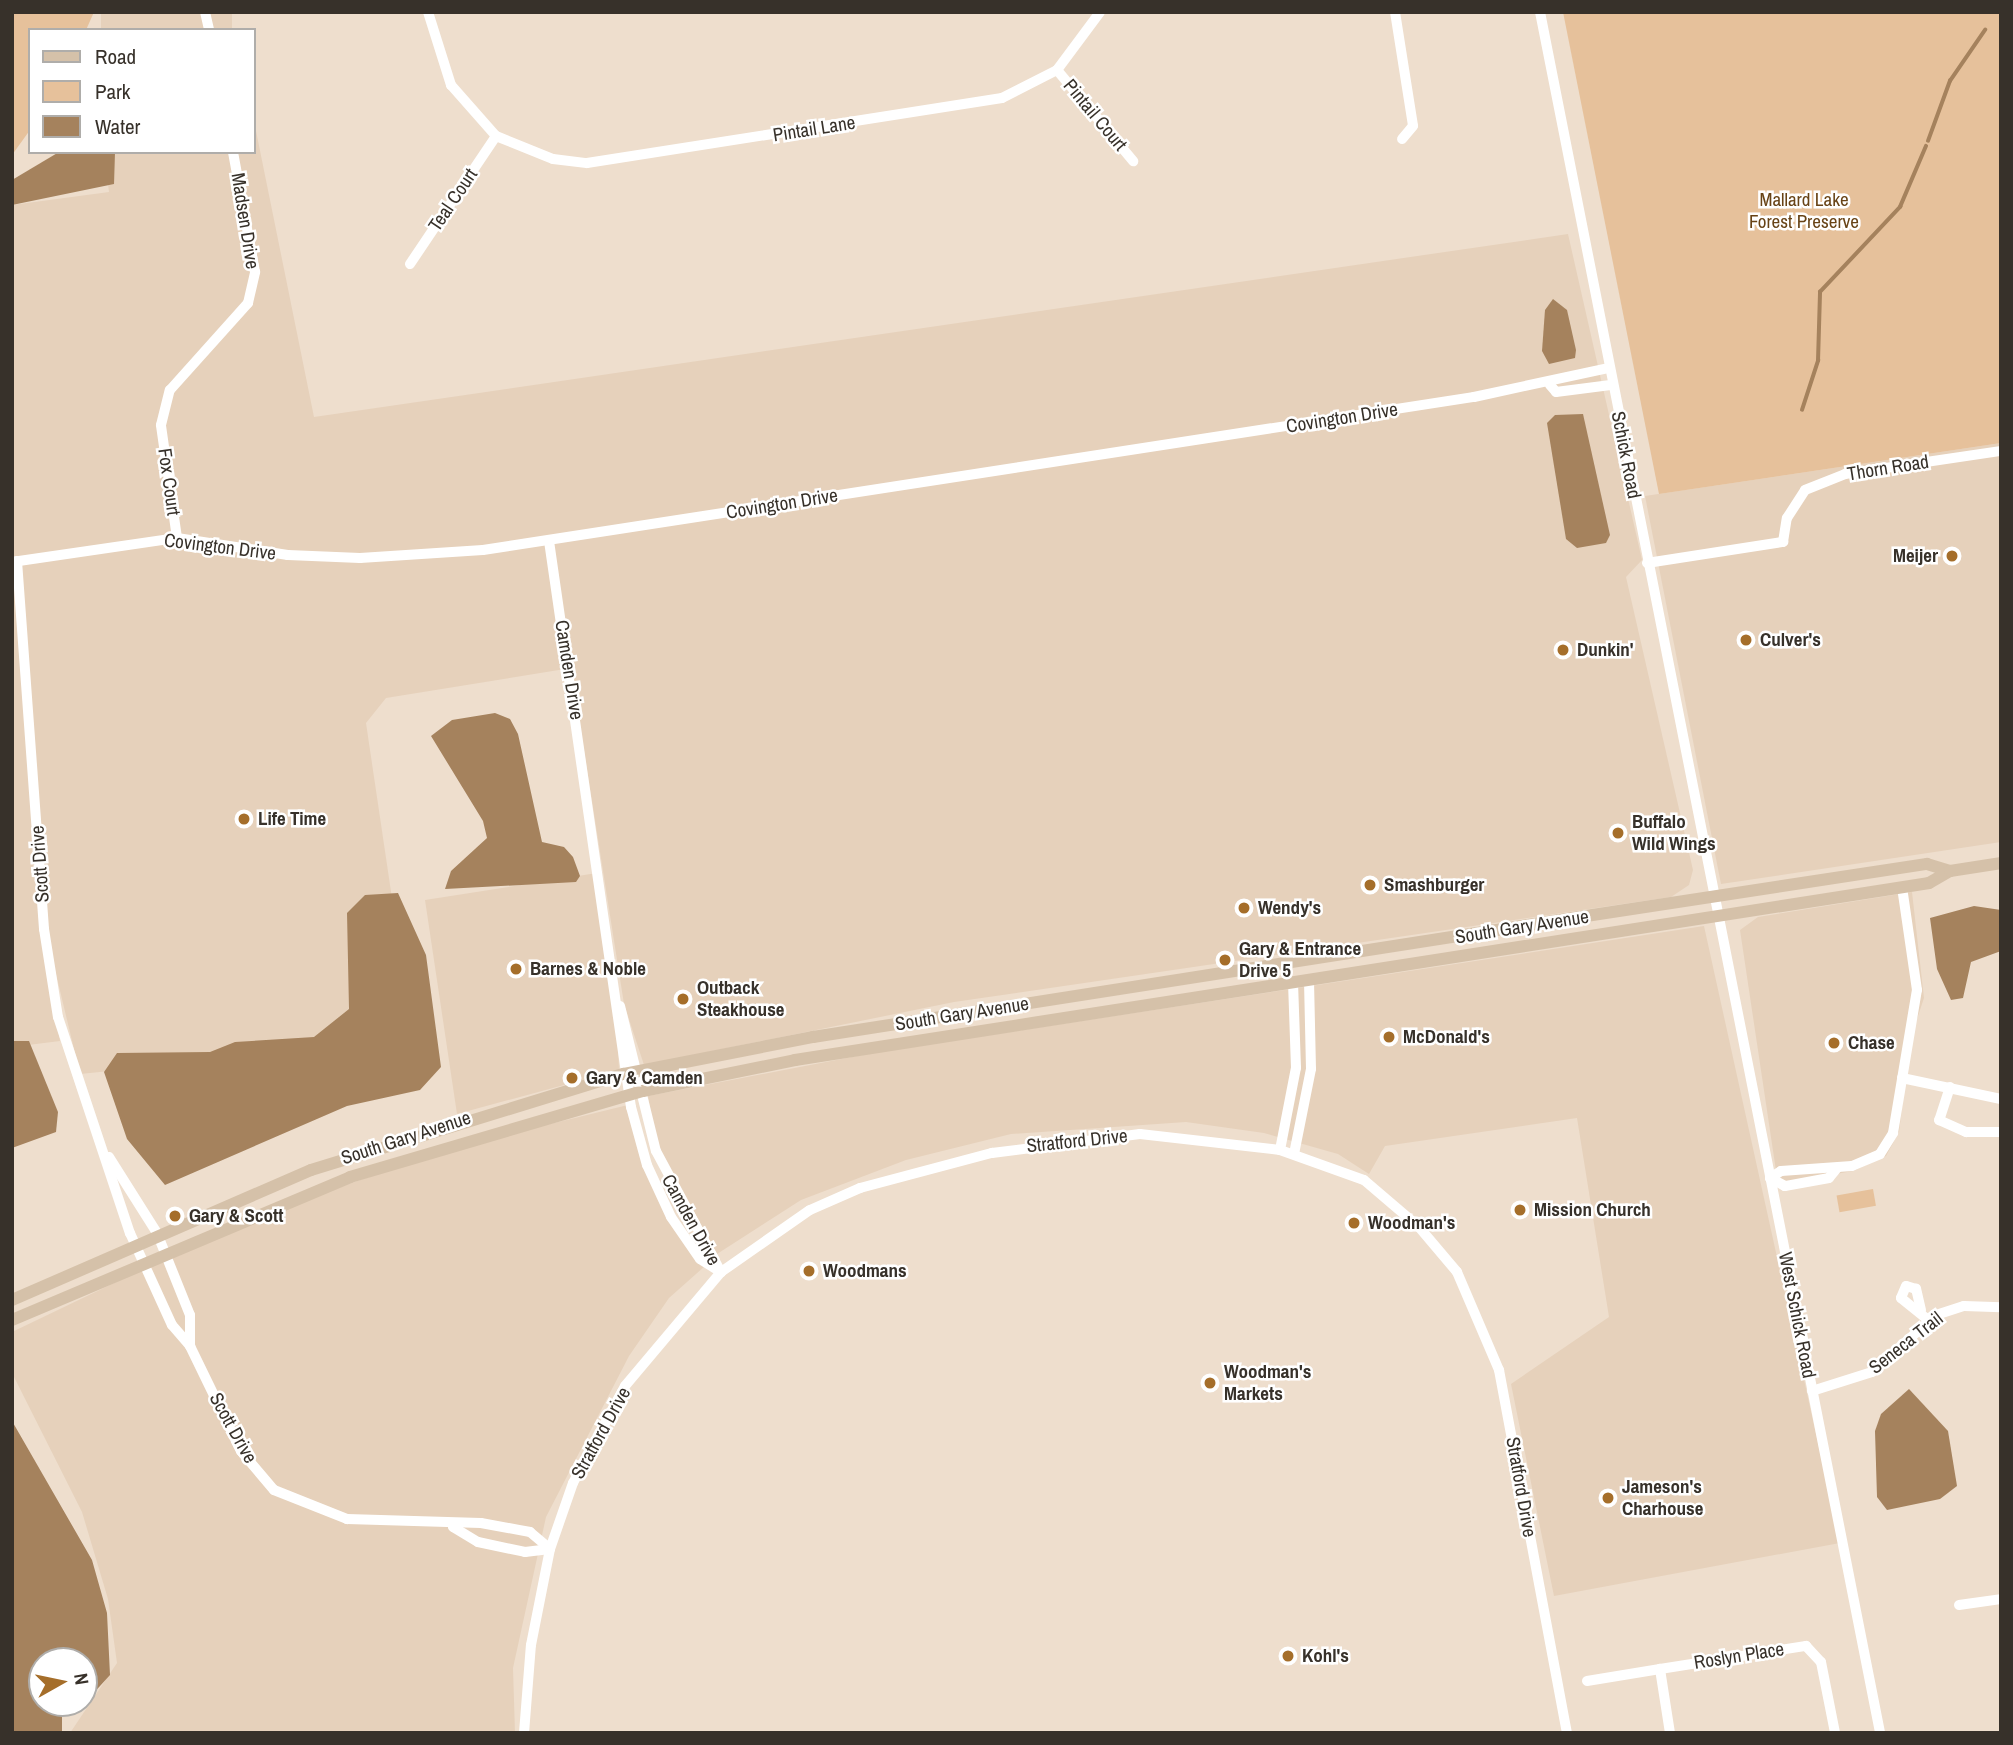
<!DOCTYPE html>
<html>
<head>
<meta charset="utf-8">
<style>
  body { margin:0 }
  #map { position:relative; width:2013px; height:1745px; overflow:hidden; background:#eedecd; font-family:"Archivo Narrow",sans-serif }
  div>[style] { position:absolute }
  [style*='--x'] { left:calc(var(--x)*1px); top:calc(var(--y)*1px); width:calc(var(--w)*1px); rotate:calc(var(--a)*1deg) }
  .built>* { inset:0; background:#e6d1bb; transform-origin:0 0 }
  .green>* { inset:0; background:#e6c19b; transform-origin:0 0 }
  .water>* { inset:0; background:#a5825d }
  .stream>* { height:3.5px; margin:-1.75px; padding:0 1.75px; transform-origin:1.75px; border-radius:1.75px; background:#a5825d }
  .minor>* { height:10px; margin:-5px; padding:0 5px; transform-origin:5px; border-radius:5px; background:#fff }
  .major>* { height:12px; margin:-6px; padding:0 6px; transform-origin:6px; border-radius:6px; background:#d5c1a9 }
  .dots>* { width:19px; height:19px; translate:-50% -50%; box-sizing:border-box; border:4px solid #fff; border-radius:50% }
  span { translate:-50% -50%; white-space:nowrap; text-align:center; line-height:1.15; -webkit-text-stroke:5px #fff; paint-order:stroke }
  .street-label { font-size:19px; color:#37312a }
  .park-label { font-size:19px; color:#684316 }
  .poi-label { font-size:19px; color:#37312a; font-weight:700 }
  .right { translate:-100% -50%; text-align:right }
  .left { translate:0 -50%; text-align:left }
  .frame { position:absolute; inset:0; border:14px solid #37312a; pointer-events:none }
  .legend { position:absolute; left:28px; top:28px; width:228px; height:126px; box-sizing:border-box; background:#fff; border:2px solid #afadaa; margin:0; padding:9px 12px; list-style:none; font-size:21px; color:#37312a }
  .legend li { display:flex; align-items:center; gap:14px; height:35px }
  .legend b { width:35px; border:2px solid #afadaa }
  .north { position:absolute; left:28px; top:1647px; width:70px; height:70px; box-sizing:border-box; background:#fff; border:2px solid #afadaa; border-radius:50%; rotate:81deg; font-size:19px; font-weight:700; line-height:28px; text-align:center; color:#37312a }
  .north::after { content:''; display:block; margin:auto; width:24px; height:32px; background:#a56e2a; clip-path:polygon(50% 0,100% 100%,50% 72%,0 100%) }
</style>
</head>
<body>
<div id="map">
  <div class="built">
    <div style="left:101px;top:12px;width:131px;height:21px"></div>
    <div style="clip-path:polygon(254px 121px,314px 417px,1568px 234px,1642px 560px,1626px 577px,1693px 870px,1689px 885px,1671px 897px,954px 1002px,644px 1065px,624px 1004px,571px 668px,386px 698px,366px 723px,393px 905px,347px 1047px,80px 1074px,38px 899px,60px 1041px,12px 1047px,12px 205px,109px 192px,104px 152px,254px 152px)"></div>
    <div style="clip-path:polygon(2001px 443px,2001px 842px,1721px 884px,1645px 496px)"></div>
    <div style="clip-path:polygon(597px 873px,616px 1002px,619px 1070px,457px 1114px,425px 900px)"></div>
    <div style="clip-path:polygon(1912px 892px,1924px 998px,1911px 1037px,1899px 1132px,1886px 1156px,1853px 1171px,1778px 1184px,1740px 930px,1758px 917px)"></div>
    <div style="clip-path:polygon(1704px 926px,1840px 1543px,1554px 1596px,1511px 1384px,1609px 1317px,1577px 1118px,1385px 1146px,1369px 1174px,1338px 1154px,1264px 1133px,1186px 1122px,1011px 1134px,906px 1160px,801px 1200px,717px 1254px,693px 1221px,657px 1148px,648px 1096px,878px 1052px)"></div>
    <div style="clip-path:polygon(628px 1105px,643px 1165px,705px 1266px,669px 1298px,629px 1356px,546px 1517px,513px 1668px,515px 1733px,70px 1733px,117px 1663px,108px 1599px,82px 1512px,12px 1373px,12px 1332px,185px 1249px,348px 1184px,468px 1144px)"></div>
  </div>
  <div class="green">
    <div style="clip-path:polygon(12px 12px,94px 12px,86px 30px,30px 30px,30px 130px,12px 155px)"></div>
    <div style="clip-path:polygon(1563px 12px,2001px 12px,2001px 443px,1659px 494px)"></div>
    <div style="left:1873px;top:1189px;width:17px;height:37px;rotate:80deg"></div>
  </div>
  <div class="water">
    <div style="clip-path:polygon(59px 152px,115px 152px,114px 184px,12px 205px,12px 180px)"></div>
    <div style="clip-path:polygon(1553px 299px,1567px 310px,1576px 350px,1575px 358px,1549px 364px,1542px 351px,1545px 310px)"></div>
    <div style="clip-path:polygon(1583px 414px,1610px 535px,1606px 543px,1577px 548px,1566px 539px,1547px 423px,1555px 415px)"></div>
    <div style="clip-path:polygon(495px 713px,510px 719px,518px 734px,542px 842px,564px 847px,573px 857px,580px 876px,576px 882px,445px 889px,451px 871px,487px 838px,483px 821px,431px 736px,452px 720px)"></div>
    <div style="clip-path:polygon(398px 893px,426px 955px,441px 1067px,420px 1090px,347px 1106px,165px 1185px,127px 1139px,104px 1072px,117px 1053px,210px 1052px,235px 1042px,314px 1037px,349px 1009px,347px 913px,365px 895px)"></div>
    <div style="clip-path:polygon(1974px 906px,2001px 910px,2001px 951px,1971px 962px,1963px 998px,1951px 1000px,1937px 969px,1930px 918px)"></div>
    <div style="clip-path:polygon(12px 1041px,29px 1041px,58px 1112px,56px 1132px,12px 1148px)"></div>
    <div style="clip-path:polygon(1909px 1389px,1948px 1431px,1957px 1486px,1940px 1499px,1887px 1510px,1877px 1497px,1875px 1431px,1881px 1414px)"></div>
    <div style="clip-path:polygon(evenodd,12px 1421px,92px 1560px,107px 1613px,110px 1675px,80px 1708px,62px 1716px,62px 1733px,12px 1733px,12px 1421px,42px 1661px,84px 1661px,84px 1703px,42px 1703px,42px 1661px)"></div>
  </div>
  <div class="stream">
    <div style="--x:1928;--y:141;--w:64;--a:-69.9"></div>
    <div style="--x:1950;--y:81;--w:62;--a:-55.5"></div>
    <div style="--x:1802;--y:410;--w:52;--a:-71.9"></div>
    <div style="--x:1818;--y:361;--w:69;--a:-88.3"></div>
    <div style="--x:1820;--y:292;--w:117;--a:-46.7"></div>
    <div style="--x:1900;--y:207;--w:66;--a:-66.9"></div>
  </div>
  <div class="minor">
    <div style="--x:205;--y:12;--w:18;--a:77"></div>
    <div style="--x:428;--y:12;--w:77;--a:72.5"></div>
    <div style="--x:451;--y:85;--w:68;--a:48.6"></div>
    <div style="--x:496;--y:136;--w:61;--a:22"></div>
    <div style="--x:553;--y:159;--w:34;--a:7"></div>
    <div style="--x:587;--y:163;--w:420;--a:-8.9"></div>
    <div style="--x:1002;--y:98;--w:62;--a:-27"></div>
    <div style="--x:1057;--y:70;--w:72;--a:-53.4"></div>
    <div style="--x:1395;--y:12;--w:115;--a:81"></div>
    <div style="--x:1413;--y:126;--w:17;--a:130"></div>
    <div style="--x:1540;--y:12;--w:1754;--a:78.82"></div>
    <div style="--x:1057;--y:70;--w:119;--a:50.1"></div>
    <div style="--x:410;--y:264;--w:154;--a:-56.1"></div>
    <div style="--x:1550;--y:385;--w:9;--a:49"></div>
    <div style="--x:1556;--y:392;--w:55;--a:-7.3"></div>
    <div style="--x:177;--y:538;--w:114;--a:-98.1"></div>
    <div style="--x:161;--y:425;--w:36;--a:-76"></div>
    <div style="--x:170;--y:390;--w:117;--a:-48.1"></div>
    <div style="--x:248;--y:303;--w:32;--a:-77"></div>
    <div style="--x:255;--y:272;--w:122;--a:-100.4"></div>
    <div style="--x:549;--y:541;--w:572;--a:81.76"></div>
    <div style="--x:631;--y:1107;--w:60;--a:74.6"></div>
    <div style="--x:647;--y:1165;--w:57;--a:65.2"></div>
    <div style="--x:671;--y:1217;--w:51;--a:55.4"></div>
    <div style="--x:700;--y:1259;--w:25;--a:32"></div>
    <div style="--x:17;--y:561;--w:369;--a:85.8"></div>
    <div style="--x:44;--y:929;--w:89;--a:81"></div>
    <div style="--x:58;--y:1017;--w:228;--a:71.6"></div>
    <div style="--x:130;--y:1233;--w:101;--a:65.5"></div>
    <div style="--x:172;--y:1325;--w:28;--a:49"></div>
    <div style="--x:190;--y:1346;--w:117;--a:64.1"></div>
    <div style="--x:241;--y:1451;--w:51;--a:49.8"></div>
    <div style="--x:274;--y:1490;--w:79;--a:21.7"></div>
    <div style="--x:347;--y:1519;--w:134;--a:1.7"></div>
    <div style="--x:481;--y:1523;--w:50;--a:10.4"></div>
    <div style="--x:530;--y:1532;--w:26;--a:40"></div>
    <div style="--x:12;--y:562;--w:167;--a:-8.3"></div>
    <div style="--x:177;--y:538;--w:112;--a:8.7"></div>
    <div style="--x:288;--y:555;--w:72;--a:2.4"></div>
    <div style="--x:360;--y:558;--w:123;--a:-3.7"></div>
    <div style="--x:483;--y:550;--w:1003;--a:-8.78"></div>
    <div style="--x:1474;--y:397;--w:137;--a:-12.2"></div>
    <div style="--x:1647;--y:563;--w:138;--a:-8.8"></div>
    <div style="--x:1783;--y:542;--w:24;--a:-81"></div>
    <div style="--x:1787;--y:518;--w:33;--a:-57"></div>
    <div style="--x:1805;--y:490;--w:43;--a:-21.8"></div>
    <div style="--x:1845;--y:474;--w:158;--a:-8.4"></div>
    <div style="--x:620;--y:1006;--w:149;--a:76.1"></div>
    <div style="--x:656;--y:1151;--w:137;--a:61.8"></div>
    <div style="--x:1902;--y:1078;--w:101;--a:12"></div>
    <div style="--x:1950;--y:1087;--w:35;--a:108"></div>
    <div style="--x:1939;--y:1120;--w:30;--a:24"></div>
    <div style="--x:1966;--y:1132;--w:35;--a:0"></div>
    <div style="--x:1280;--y:1150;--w:84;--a:-79"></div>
    <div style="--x:1296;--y:1068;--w:86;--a:-92"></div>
    <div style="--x:1294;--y:1154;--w:87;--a:-78.7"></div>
    <div style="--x:1311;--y:1069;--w:89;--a:-91.3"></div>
    <div style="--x:109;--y:1157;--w:90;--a:57.7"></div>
    <div style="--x:157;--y:1233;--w:88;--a:68.1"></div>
    <div style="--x:190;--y:1315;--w:31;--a:90"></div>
    <div style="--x:1837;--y:1168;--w:13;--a:129"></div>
    <div style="--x:1829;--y:1178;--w:45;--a:169.7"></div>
    <div style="--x:1785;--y:1186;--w:17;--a:-152"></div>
    <div style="--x:1770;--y:1178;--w:13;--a:-32"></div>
    <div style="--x:1781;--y:1171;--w:71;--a:-4"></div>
    <div style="--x:1852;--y:1166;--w:30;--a:-23"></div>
    <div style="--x:1880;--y:1154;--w:25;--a:-58"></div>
    <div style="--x:1893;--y:1133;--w:145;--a:-80.5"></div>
    <div style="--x:1917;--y:990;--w:104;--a:-98.3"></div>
    <div style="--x:1921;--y:1310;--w:22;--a:-103"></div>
    <div style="--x:1916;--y:1289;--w:10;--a:-163"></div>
    <div style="--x:1906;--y:1286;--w:13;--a:113"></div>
    <div style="--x:1901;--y:1298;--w:36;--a:39"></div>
    <div style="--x:1812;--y:1391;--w:63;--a:-17.6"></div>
    <div style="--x:1872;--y:1372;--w:86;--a:-41.7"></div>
    <div style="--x:1936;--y:1315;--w:29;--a:-18"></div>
    <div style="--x:1964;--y:1306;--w:37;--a:2"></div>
    <div style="--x:453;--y:1527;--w:29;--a:31"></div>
    <div style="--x:478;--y:1542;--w:48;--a:12"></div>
    <div style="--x:525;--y:1552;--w:25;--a:-7"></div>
    <div style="--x:1959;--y:1605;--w:42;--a:-8.1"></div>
    <div style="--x:1587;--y:1681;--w:74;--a:-9.3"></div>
    <div style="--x:524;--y:1733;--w:88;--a:-85.5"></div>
    <div style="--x:531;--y:1645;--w:98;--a:-78.8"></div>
    <div style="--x:550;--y:1549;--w:70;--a:-70.8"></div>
    <div style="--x:573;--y:1483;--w:110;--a:-61.8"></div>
    <div style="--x:625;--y:1386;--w:149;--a:-49.9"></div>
    <div style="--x:721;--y:1272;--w:108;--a:-34.9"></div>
    <div style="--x:810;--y:1210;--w:55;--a:-23.7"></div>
    <div style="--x:860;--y:1188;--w:137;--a:-14.9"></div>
    <div style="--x:992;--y:1153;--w:149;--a:-7.3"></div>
    <div style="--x:1140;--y:1134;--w:141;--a:6.5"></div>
    <div style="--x:1280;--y:1150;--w:89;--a:19.7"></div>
    <div style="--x:1364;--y:1180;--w:72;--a:40.5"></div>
    <div style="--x:1419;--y:1227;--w:59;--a:49.8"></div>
    <div style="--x:1457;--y:1272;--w:107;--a:66.8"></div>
    <div style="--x:1499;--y:1370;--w:369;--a:79.4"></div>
    <div style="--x:1670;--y:1733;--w:65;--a:-98.9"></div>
    <div style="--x:1660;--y:1669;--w:148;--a:-9"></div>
    <div style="--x:1806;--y:1646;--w:22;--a:47"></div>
    <div style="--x:1821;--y:1662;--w:72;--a:78.8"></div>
  </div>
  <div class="major">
    <div style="--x:12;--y:1300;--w:326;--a:-23.5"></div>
    <div style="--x:311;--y:1170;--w:327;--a:-17.1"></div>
    <div style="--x:624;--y:1074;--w:193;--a:-11.1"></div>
    <div style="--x:813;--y:1037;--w:769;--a:-8.9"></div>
    <div style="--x:1573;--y:918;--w:358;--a:-8.7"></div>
    <div style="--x:1927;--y:864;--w:24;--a:17"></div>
    <div style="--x:12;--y:1320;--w:367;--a:-22.9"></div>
    <div style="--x:350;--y:1177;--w:305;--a:-16.4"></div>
    <div style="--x:643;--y:1091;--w:155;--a:-11.5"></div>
    <div style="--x:795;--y:1060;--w:1148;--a:-8.87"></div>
    <div style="--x:1929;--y:883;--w:24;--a:-30"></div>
    <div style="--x:1950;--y:871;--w:52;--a:-8.9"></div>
  </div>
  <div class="dots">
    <div style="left:1952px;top:556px;background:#a56e2a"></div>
    <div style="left:1746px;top:640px;background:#a56e2a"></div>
    <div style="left:1563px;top:650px;background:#a56e2a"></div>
    <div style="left:244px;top:819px;background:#a56e2a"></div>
    <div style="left:1618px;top:833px;background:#a56e2a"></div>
    <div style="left:1370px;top:885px;background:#a56e2a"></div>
    <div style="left:1244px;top:908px;background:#a56e2a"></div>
    <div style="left:1225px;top:960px;background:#a56e2a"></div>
    <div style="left:516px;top:969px;background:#a56e2a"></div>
    <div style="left:683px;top:999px;background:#a56e2a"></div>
    <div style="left:1389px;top:1037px;background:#a56e2a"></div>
    <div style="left:1834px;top:1043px;background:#a56e2a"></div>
    <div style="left:572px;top:1078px;background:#a56e2a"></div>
    <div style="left:1520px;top:1210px;background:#a56e2a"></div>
    <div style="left:175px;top:1216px;background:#a56e2a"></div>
    <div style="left:1354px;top:1223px;background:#a56e2a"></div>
    <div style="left:809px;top:1271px;background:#a56e2a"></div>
    <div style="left:1210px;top:1383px;background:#a56e2a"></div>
    <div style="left:1608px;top:1498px;background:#a56e2a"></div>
    <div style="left:1288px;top:1656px;background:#a56e2a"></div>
  </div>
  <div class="street-label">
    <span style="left:1095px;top:115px;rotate:50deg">Pintail Court</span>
    <span style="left:814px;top:129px;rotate:-9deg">Pintail Lane</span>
    <span style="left:453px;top:200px;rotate:-56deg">Teal Court</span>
    <span style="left:245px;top:221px;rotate:81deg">Madsen Drive</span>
    <span style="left:1342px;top:418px;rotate:-9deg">Covington Drive</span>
    <span style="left:1626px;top:455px;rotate:79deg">Schick Road</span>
    <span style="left:1888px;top:468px;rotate:-9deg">Thorn Road</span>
    <span style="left:169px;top:482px;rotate:82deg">Fox Court</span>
    <span style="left:782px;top:504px;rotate:-9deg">Covington Drive</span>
    <span style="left:220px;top:547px;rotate:7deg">Covington Drive</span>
    <span style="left:569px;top:670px;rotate:81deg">Camden Drive</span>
    <span style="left:40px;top:864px;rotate:-94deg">Scott Drive</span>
    <span style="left:1522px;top:927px;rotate:-9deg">South Gary Avenue</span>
    <span style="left:962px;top:1014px;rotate:-9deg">South Gary Avenue</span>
    <span style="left:406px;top:1138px;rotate:-18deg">South Gary Avenue</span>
    <span style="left:1077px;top:1141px;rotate:-6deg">Stratford Drive</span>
    <span style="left:691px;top:1220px;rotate:61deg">Camden Drive</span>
    <span style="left:1797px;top:1315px;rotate:79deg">West Schick Road</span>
    <span style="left:1906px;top:1343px;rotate:-38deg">Seneca Trail</span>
    <span style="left:233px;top:1428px;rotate:61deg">Scott Drive</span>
    <span style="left:601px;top:1433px;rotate:-61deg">Stratford Drive</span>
    <span style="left:1521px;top:1487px;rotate:80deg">Stratford Drive</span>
    <span style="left:1739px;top:1656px;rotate:-9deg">Roslyn Place</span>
  </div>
  <div class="park-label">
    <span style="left:1804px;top:211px">Mallard Lake<br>Forest Preserve</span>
  </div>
  <div class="poi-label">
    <span class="right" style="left:1938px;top:556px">Meijer</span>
    <span class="left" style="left:1760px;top:640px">Culver's</span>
    <span class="left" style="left:1577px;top:650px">Dunkin'</span>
    <span class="left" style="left:258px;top:819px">Life Time</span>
    <span class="left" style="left:1632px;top:833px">Buffalo<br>Wild Wings</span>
    <span class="left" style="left:1384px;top:885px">Smashburger</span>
    <span class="left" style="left:1258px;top:908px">Wendy's</span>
    <span class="left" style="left:1239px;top:960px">Gary &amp; Entrance<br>Drive 5</span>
    <span class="left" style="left:530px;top:969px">Barnes &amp; Noble</span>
    <span class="left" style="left:697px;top:999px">Outback<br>Steakhouse</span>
    <span class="left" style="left:1403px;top:1037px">McDonald's</span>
    <span class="left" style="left:1848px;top:1043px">Chase</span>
    <span class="left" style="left:586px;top:1078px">Gary &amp; Camden</span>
    <span class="left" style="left:1534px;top:1210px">Mission Church</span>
    <span class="left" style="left:189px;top:1216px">Gary &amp; Scott</span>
    <span class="left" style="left:1368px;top:1223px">Woodman's</span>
    <span class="left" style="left:823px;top:1271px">Woodmans</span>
    <span class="left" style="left:1224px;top:1383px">Woodman's<br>Markets</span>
    <span class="left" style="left:1622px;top:1498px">Jameson's<br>Charhouse</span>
    <span class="left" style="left:1302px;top:1656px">Kohl's</span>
  </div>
  <div class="frame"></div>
  <ul class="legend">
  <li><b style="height:9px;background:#d5c1a9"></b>Road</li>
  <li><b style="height:19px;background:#e6c19b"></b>Park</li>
  <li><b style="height:19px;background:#a5825d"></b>Water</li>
  </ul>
  <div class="north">N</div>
</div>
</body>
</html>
